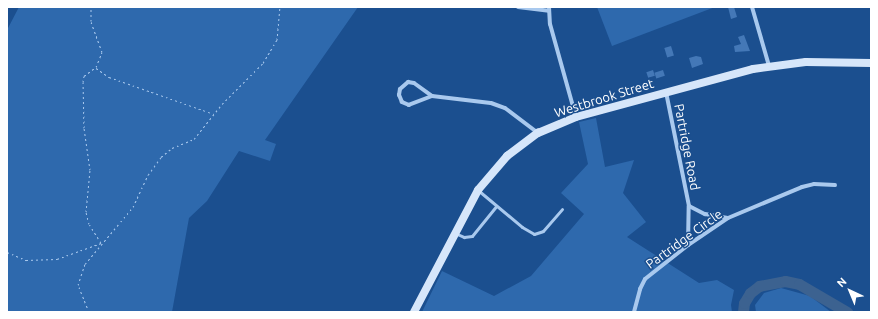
<!DOCTYPE html>
<html>
<head>
<meta charset="utf-8">
<style>
  body { margin:0 }
  #map { position:relative; width:878px; height:319px; overflow:hidden; background:#1b4f8f; font-family:Ubuntu,sans-serif }
  div>[style] { position:absolute }
  [style*='--x'] { left:calc(var(--x)*1px); top:calc(var(--y)*1px); width:calc(var(--w)*1px); rotate:calc(var(--a)*1deg) }
  .green>* { inset:0; background:#2e69ad }
  .river>* { height:11px; margin:-5.5px; padding:0 5.5px; transform-origin:5.5px; border-radius:5.5px; background:#3c6290 }
  .building>* { inset:0; background:#4478b7; transform-origin:0 0 }
  .path>* { height:1px; margin-top:-0.5px; transform-origin:0; background:repeating-linear-gradient(90deg,#a9c9ee 0 2px,transparent 0 5px) }
  .service>* { height:3px; margin:-1.5px; padding:0 1.5px; transform-origin:1.5px; border-radius:1.5px; background:#a9c9ee }
  .minor>* { height:4px; margin:-2px; padding:0 2px; transform-origin:2px; border-radius:2px; background:#a9c9ee }
  .secondary>* { height:8px; margin:-4px; padding:0 4px; transform-origin:4px; border-radius:4px; background:#d6e6fa }
  span { translate:-50% -50%; white-space:nowrap; text-align:center; line-height:1.15; -webkit-text-stroke:3px #1b4f8f; paint-order:stroke }
  .street-label { font-size:13px; color:#fff }
  .frame { position:absolute; inset:0; border:8px solid #fff; pointer-events:none }
  .north { position:absolute; left:830px; top:271px; width:40px; height:40px; -webkit-text-stroke:3px #1b4f8f; paint-order:stroke; rotate:316deg; font-size:11px; font-weight:700; line-height:16px; text-align:center; color:#fff }
  .north::after { content:''; display:block; margin:auto; width:14px; height:18px; background:#fff; clip-path:polygon(50% 0,100% 100%,50% 72%,0 100%) }
</style>
</head>
<body>
<div id="map">
  <div class="green">
    <div style="clip-path:polygon(19px 7px,358px 7px,265px 140px,276px 144px,270px 161px,239px 151px,207px 201px,189px 218px,172px 312px,7px 312px,7px 30px)"></div>
    <div style="clip-path:polygon(597px 7px,715px 7px,612px 46px)"></div>
    <div style="clip-path:polygon(596px 118px,605px 167px,634px 160px,623px 193px,646px 222px,627px 237px,699px 283px,717px 280px,734px 290px,731px 305px,732px 312px,422px 312px,442px 271px,494px 296px,531px 276px,584px 214px,561px 193px,588px 164px,579px 122px)"></div>
    <div style="clip-path:polygon(781px 288px,810px 296px,831px 312px,756px 312px,755px 305px,764px 293px)"></div>
  </div>
  <div class="river">
    <div style="--x:743;--y:312;--w:9;--a:-84"></div>
    <div style="--x:744;--y:303;--w:12;--a:-59"></div>
    <div style="--x:750;--y:293;--w:11;--a:-38"></div>
    <div style="--x:759;--y:286;--w:26;--a:-11"></div>
    <div style="--x:785;--y:281;--w:14;--a:12"></div>
    <div style="--x:799;--y:284;--w:56;--a:30.3"></div>
  </div>
  <div class="building">
    <div style="clip-path:polygon(728px 7px,734px 7px,737px 17px,731px 19px)"></div>
    <div style="clip-path:polygon(744px 35px,750px 51px,735px 52px,734px 46px,741px 44px,738px 37px)"></div>
    <div style="left:671px;top:46px;width:10px;height:7px;rotate:73deg"></div>
    <div style="clip-path:polygon(696px 56px,701px 57px,703px 64px,692px 68px,689px 58px)"></div>
    <div style="left:653px;top:70px;width:6px;height:7px;rotate:72deg"></div>
    <div style="left:663px;top:70px;width:6px;height:9px;rotate:72deg"></div>
  </div>
  <div class="path">
    <div style="--x:96;--y:68;--w:16;--a:35"></div>
    <div style="--x:109;--y:77;--w:111;--a:19.4"></div>
    <div style="--x:7;--y:252;--w:21;--a:23"></div>
    <div style="--x:26;--y:260;--w:31;--a:-2"></div>
    <div style="--x:57;--y:259;--w:47;--a:-20"></div>
    <div style="--x:101;--y:243;--w:22;--a:-122"></div>
    <div style="--x:89;--y:224;--w:12;--a:-104"></div>
    <div style="--x:86;--y:212;--w:42;--a:-84.6"></div>
    <div style="--x:90;--y:170;--w:42;--a:-98.1"></div>
    <div style="--x:84;--y:128;--w:46;--a:-91.2"></div>
    <div style="--x:83;--y:82;--w:6;--a:-81"></div>
    <div style="--x:84;--y:76;--w:15;--a:-37"></div>
    <div style="--x:96;--y:67;--w:16;--a:-68"></div>
    <div style="--x:102;--y:52;--w:33;--a:-110"></div>
    <div style="--x:91;--y:21;--w:14;--a:-90"></div>
    <div style="--x:89;--y:312;--w:29;--a:-112"></div>
    <div style="--x:78;--y:285;--w:22;--a:-72"></div>
    <div style="--x:85;--y:264;--w:75;--a:-49.9"></div>
    <div style="--x:133;--y:207;--w:35;--a:-65"></div>
    <div style="--x:148;--y:175;--w:22;--a:-54"></div>
    <div style="--x:161;--y:157;--w:14;--a:-39"></div>
    <div style="--x:172;--y:148;--w:24;--a:-22"></div>
    <div style="--x:194;--y:139;--w:45;--a:-51.3"></div>
    <div style="--x:222;--y:104;--w:58;--a:-45"></div>
    <div style="--x:263;--y:63;--w:27;--a:-59"></div>
    <div style="--x:277;--y:40;--w:33;--a:-85"></div>
  </div>
  <div class="service">
    <div style="--x:479;--y:191;--w:56;--a:39.9"></div>
    <div style="--x:522;--y:227;--w:14;--a:30"></div>
    <div style="--x:534;--y:234;--w:9;--a:-18"></div>
    <div style="--x:543;--y:231;--w:29;--a:-49"></div>
    <div style="--x:455;--y:233;--w:10;--a:24"></div>
    <div style="--x:464;--y:237;--w:8;--a:-7"></div>
    <div style="--x:472;--y:236;--w:38;--a:-51"></div>
  </div>
  <div class="minor">
    <div style="--x:518;--y:7;--w:31;--a:7"></div>
    <div style="--x:549;--y:7;--w:17;--a:87"></div>
    <div style="--x:550;--y:24;--w:97;--a:74.4"></div>
    <div style="--x:752;--y:7;--w:61;--a:73.9"></div>
    <div style="--x:408;--y:82;--w:6;--a:9"></div>
    <div style="--x:414;--y:83;--w:22;--a:36"></div>
    <div style="--x:432;--y:96;--w:25;--a:159"></div>
    <div style="--x:409;--y:105;--w:8;--a:-157"></div>
    <div style="--x:402;--y:102;--w:8;--a:-113"></div>
    <div style="--x:399;--y:95;--w:6;--a:-81"></div>
    <div style="--x:400;--y:89;--w:11;--a:-41"></div>
    <div style="--x:666;--y:92;--w:116;--a:78.6"></div>
    <div style="--x:689;--y:206;--w:18;--a:27"></div>
    <div style="--x:705;--y:214;--w:23;--a:10"></div>
    <div style="--x:432;--y:96;--w:59;--a:6.8"></div>
    <div style="--x:491;--y:103;--w:15;--a:20"></div>
    <div style="--x:505;--y:108;--w:41;--a:37.1"></div>
    <div style="--x:688;--y:245;--w:39;--a:-89"></div>
    <div style="--x:634;--y:312;--w:24;--a:-75"></div>
    <div style="--x:640;--y:289;--w:11;--a:-63"></div>
    <div style="--x:645;--y:279;--w:55;--a:-38.3"></div>
    <div style="--x:688;--y:245;--w:48;--a:-34"></div>
    <div style="--x:728;--y:218;--w:80;--a:-22.7"></div>
    <div style="--x:802;--y:187;--w:12;--a:-14"></div>
    <div style="--x:814;--y:184;--w:21;--a:3"></div>
  </div>
  <div class="secondary">
    <div style="--x:414;--y:312;--w:138;--a:-62.3"></div>
    <div style="--x:478;--y:190;--w:45;--a:-49.5"></div>
    <div style="--x:507;--y:156;--w:39;--a:-37"></div>
    <div style="--x:538;--y:133;--w:41;--a:-22.8"></div>
    <div style="--x:576;--y:117;--w:183;--a:-15.2"></div>
    <div style="--x:753;--y:69;--w:53;--a:-7.5"></div>
    <div style="--x:806;--y:62;--w:65;--a:0.9"></div>
  </div>
  <div class="street-label">
    <span style="left:604px;top:98px;rotate:-17deg">Westbrook Street</span>
    <span style="left:687px;top:147px;rotate:79deg">Partridge Road</span>
    <span style="left:684px;top:239px;rotate:-36deg">Partridge Circle</span>
  </div>
  <div class="frame"></div>
  <div class="north">N</div>
</div>
</body>
</html>
